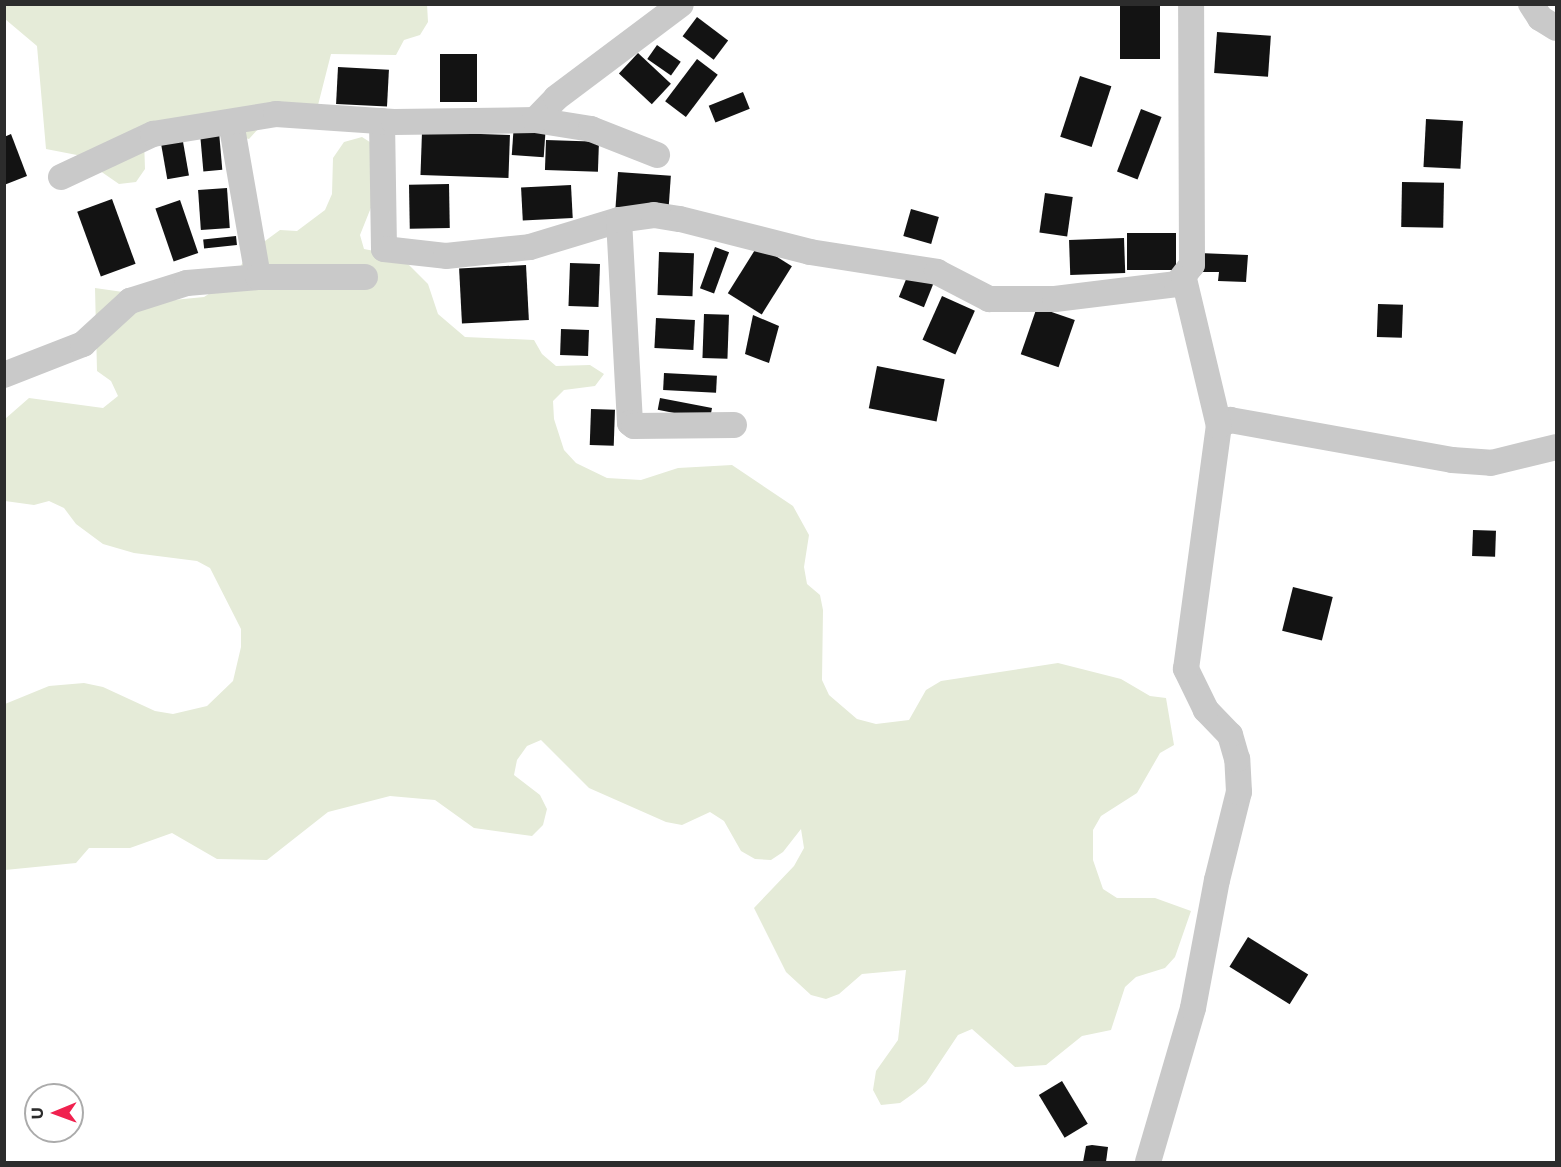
<!DOCTYPE html>
<html>
<head>
<meta charset="utf-8">
<style>
  body { margin:0 }
  #map { position:relative; width:1561px; height:1167px; overflow:hidden; background:#fff; font-family:Montserrat,sans-serif }
  div>[style] { position:absolute }
  [style*='--x'] { left:calc(var(--x)*1px); top:calc(var(--y)*1px); width:calc(var(--w)*1px); rotate:calc(var(--a)*1deg) }
  .green>* { inset:0; background:#e5ebd8 }
  .building>* { inset:0; background:#131313; transform-origin:0 0 }
  .minor>* { height:26px; margin:-13px; padding:0 13px; transform-origin:13px; border-radius:13px; background:#c9c9c9 }
  span { translate:-50% -50%; white-space:nowrap; text-align:center; line-height:1.15; -webkit-text-stroke:6px #fff; paint-order:stroke }
  .frame { position:absolute; inset:0; border:6px solid #2c2c2c; pointer-events:none }
  .north { position:absolute; left:24px; top:1083px; width:60px; height:60px; box-sizing:border-box; background:#fff; border:2px solid #ababab; border-radius:50%; rotate:269deg; font-size:16px; font-weight:700; line-height:24px; text-align:center; color:#2c2c2c }
  .north::after { content:''; display:block; margin:auto; width:21px; height:27px; background:#f0224f; clip-path:polygon(50% 0,100% 100%,50% 72%,0 100%) }
</style>
</head>
<body>
<div id="map">
  <div class="green">
    <div style="clip-path:polygon(427px 4px,428px 22px,420px 35px,404px 40px,396px 55px,331px 54px,316px 113px,259px 128px,249px 139px,219px 132px,144px 139px,145px 169px,136px 182px,119px 184px,77px 155px,46px 149px,37px 46px,5px 19px,4px 5px)"></div>
    <div style="clip-path:polygon(362px 137px,376px 146px,372px 205px,360px 235px,364px 249px,400px 256px,428px 284px,438px 314px,465px 337px,534px 340px,542px 354px,556px 366px,590px 365px,604px 374px,595px 386px,564px 390px,553px 401px,554px 419px,564px 450px,576px 463px,607px 478px,641px 480px,678px 468px,732px 465px,793px 506px,809px 535px,804px 567px,807px 584px,820px 595px,823px 610px,822px 680px,829px 695px,857px 719px,876px 724px,909px 720px,926px 690px,941px 681px,1058px 663px,1121px 679px,1150px 696px,1166px 698px,1174px 745px,1160px 753px,1137px 793px,1101px 816px,1093px 830px,1093px 860px,1103px 889px,1117px 898px,1155px 898px,1191px 911px,1175px 957px,1165px 968px,1136px 977px,1125px 987px,1111px 1030px,1082px 1036px,1046px 1065px,1015px 1067px,972px 1029px,958px 1035px,926px 1083px,914px 1093px,900px 1103px,881px 1105px,873px 1090px,876px 1071px,898px 1040px,906px 970px,862px 974px,839px 994px,826px 999px,811px 995px,786px 972px,754px 908px,794px 866px,804px 848px,801px 829px,783px 852px,771px 860px,755px 859px,741px 851px,724px 821px,710px 812px,682px 825px,666px 822px,589px 788px,541px 740px,527px 746px,517px 760px,514px 775px,540px 795px,547px 809px,543px 825px,532px 836px,474px 828px,435px 800px,390px 796px,328px 812px,267px 860px,217px 859px,172px 833px,130px 848px,89px 848px,76px 863px,5px 870px,5px 704px,49px 686px,84px 683px,103px 687px,155px 711px,173px 714px,207px 706px,233px 681px,241px 647px,241px 629px,210px 568px,197px 561px,134px 553px,103px 544px,76px 524px,64px 508px,49px 501px,34px 505px,5px 501px,5px 419px,29px 398px,103px 408px,118px 396px,111px 381px,97px 371px,95px 288px,137px 294px,153px 302px,204px 297px,234px 278px,243px 262px,260px 260px,265px 241px,280px 230px,297px 231px,325px 210px,332px 194px,333px 158px,344px 142px)"></div>
  </div>
  <div class="building">
    <div style="left:1120px;top:4px;width:40px;height:55px"></div>
    <div style="left:697px;top:17px;width:39px;height:24px;rotate:37deg"></div>
    <div style="left:1217px;top:32px;width:54px;height:41px;rotate:4deg"></div>
    <div style="left:657px;top:45px;width:29px;height:17px;rotate:35deg"></div>
    <div style="left:638px;top:53px;width:45px;height:28px;rotate:43deg"></div>
    <div style="left:440px;top:54px;width:37px;height:48px"></div>
    <div style="left:697px;top:59px;width:26px;height:53px;rotate:37deg"></div>
    <div style="left:338px;top:67px;width:51px;height:37px;rotate:3deg"></div>
    <div style="left:1080px;top:76px;width:33px;height:64px;rotate:18deg"></div>
    <div style="left:743px;top:92px;width:18px;height:37px;rotate:68deg"></div>
    <div style="left:1141px;top:109px;width:22px;height:67px;rotate:21deg"></div>
    <div style="left:1426px;top:119px;width:37px;height:48px;rotate:3deg"></div>
    <div style="left:514px;top:123px;width:32px;height:32px;rotate:4deg"></div>
    <div style="left:219px;top:132px;width:38px;height:19px;rotate:85deg"></div>
    <div style="left:422px;top:132px;width:88px;height:43px;rotate:2deg"></div>
    <div style="clip-path:polygon(11px 134px,27px 176px,4px 185px,4px 137px)"></div>
    <div style="left:182px;top:136px;width:40px;height:22px;rotate:80deg"></div>
    <div style="left:546px;top:140px;width:53px;height:30px;rotate:2deg"></div>
    <div style="left:618px;top:172px;width:53px;height:37px;rotate:4deg"></div>
    <div style="left:1402px;top:182px;width:42px;height:45px;rotate:1deg"></div>
    <div style="left:449px;top:184px;width:44px;height:40px;rotate:89deg"></div>
    <div style="left:571px;top:185px;width:33px;height:50px;rotate:87deg"></div>
    <div style="left:227px;top:188px;width:40px;height:29px;rotate:86deg"></div>
    <div style="left:1045px;top:193px;width:28px;height:40px;rotate:8deg"></div>
    <div style="left:112px;top:199px;width:69px;height:37px;rotate:70deg"></div>
    <div style="left:180px;top:200px;width:56px;height:26px;rotate:71deg"></div>
    <div style="left:911px;top:209px;width:29px;height:28px;rotate:16deg"></div>
    <div style="left:1127px;top:233px;width:49px;height:37px"></div>
    <div style="left:236px;top:236px;width:9px;height:33px;rotate:84deg"></div>
    <div style="left:1124px;top:238px;width:35px;height:55px;rotate:88deg"></div>
    <div style="left:758px;top:245px;width:40px;height:57px;rotate:32deg"></div>
    <div style="left:715px;top:247px;width:15px;height:44px;rotate:20deg"></div>
    <div style="left:659px;top:252px;width:35px;height:43px;rotate:2deg"></div>
    <div style="clip-path:polygon(1199px 253px,1248px 255px,1246px 282px,1218px 281px,1219px 272px,1198px 272px)"></div>
    <div style="left:570px;top:263px;width:30px;height:43px;rotate:2deg"></div>
    <div style="left:526px;top:265px;width:55px;height:67px;rotate:87deg"></div>
    <div style="left:909px;top:272px;width:27px;height:27px;rotate:22deg"></div>
    <div style="left:942px;top:296px;width:36px;height:48px;rotate:24deg"></div>
    <div style="left:1378px;top:304px;width:25px;height:33px;rotate:2deg"></div>
    <div style="left:1037px;top:307px;width:40px;height:50px;rotate:19deg"></div>
    <div style="left:704px;top:314px;width:25px;height:44px;rotate:2deg"></div>
    <div style="clip-path:polygon(753px 315px,779px 326px,769px 363px,745px 354px)"></div>
    <div style="left:656px;top:318px;width:39px;height:30px;rotate:3deg"></div>
    <div style="left:561px;top:329px;width:28px;height:26px;rotate:2deg"></div>
    <div style="left:877px;top:366px;width:69px;height:43px;rotate:11deg"></div>
    <div style="left:664px;top:373px;width:53px;height:17px;rotate:3deg"></div>
    <div style="left:660px;top:398px;width:53px;height:12px;rotate:11deg"></div>
    <div style="left:591px;top:409px;width:24px;height:36px;rotate:2deg"></div>
    <div style="left:1473px;top:530px;width:23px;height:26px;rotate:2deg"></div>
    <div style="left:1293px;top:587px;width:41px;height:45px;rotate:14deg"></div>
    <div style="left:1248px;top:937px;width:71px;height:35px;rotate:32deg"></div>
    <div style="left:1062px;top:1081px;width:50px;height:27px;rotate:59deg"></div>
    <div style="clip-path:polygon(1092px 1145px,1108px 1147px,1106px 1162px,1083px 1162px,1086px 1146px)"></div>
  </div>
  <div class="minor">
    <div style="--x:1531;--y:4;--w:17;--a:57"></div>
    <div style="--x:1540;--y:18;--w:19;--a:32"></div>
    <div style="--x:535;--y:120;--w:57;--a:9.1"></div>
    <div style="--x:591;--y:129;--w:71;--a:21.5"></div>
    <div style="--x:382;--y:121;--w:128;--a:89.1"></div>
    <div style="--x:384;--y:249;--w:62;--a:6.4"></div>
    <div style="--x:446;--y:256;--w:84;--a:-6.1"></div>
    <div style="--x:530;--y:247;--w:93;--a:-16.9"></div>
    <div style="--x:619;--y:220;--w:203;--a:86.9"></div>
    <div style="--x:630;--y:423;--w:5;--a:37"></div>
    <div style="--x:634;--y:426;--w:100;--a:-0.6"></div>
    <div style="--x:231;--y:122;--w:157;--a:80.1"></div>
    <div style="--x:61;--y:177;--w:102;--a:-25.1"></div>
    <div style="--x:153;--y:134;--w:125;--a:-9.2"></div>
    <div style="--x:276;--y:114;--w:118;--a:3.9"></div>
    <div style="--x:394;--y:122;--w:141;--a:-0.8"></div>
    <div style="--x:535;--y:120;--w:30;--a:-46"></div>
    <div style="--x:556;--y:98;--w:156;--a:-36.9"></div>
    <div style="--x:619;--y:220;--w:35;--a:-8"></div>
    <div style="--x:654;--y:215;--w:26;--a:9"></div>
    <div style="--x:680;--y:219;--w:134;--a:14.2"></div>
    <div style="--x:810;--y:252;--w:129;--a:8.9"></div>
    <div style="--x:937;--y:272;--w:59;--a:27.4"></div>
    <div style="--x:989;--y:299;--w:66;--a:0"></div>
    <div style="--x:1055;--y:299;--w:123;--a:-7"></div>
    <div style="--x:1177;--y:284;--w:24;--a:-52"></div>
    <div style="--x:1192;--y:265;--w:261;--a:-90.2"></div>
    <div style="--x:4;--y:375;--w:85;--a:-21.4"></div>
    <div style="--x:83;--y:344;--w:64;--a:-42.5"></div>
    <div style="--x:130;--y:301;--w:60;--a:-17.5"></div>
    <div style="--x:187;--y:283;--w:71;--a:-4.8"></div>
    <div style="--x:258;--y:277;--w:107;--a:0"></div>
    <div style="--x:1219;--y:426;--w:13;--a:-29"></div>
    <div style="--x:1230;--y:420;--w:226;--a:10.2"></div>
    <div style="--x:1452;--y:460;--w:39;--a:4"></div>
    <div style="--x:1491;--y:463;--w:67;--a:-13.8"></div>
    <div style="--x:1148;--y:1162;--w:160;--a:-73.7"></div>
    <div style="--x:1193;--y:1008;--w:130;--a:-79.4"></div>
    <div style="--x:1217;--y:880;--w:91;--a:-76"></div>
    <div style="--x:1239;--y:792;--w:33;--a:-93"></div>
    <div style="--x:1237;--y:759;--w:25;--a:-106"></div>
    <div style="--x:1230;--y:735;--w:35;--a:-134"></div>
    <div style="--x:1206;--y:710;--w:46;--a:-116"></div>
    <div style="--x:1186;--y:669;--w:245;--a:-82.3"></div>
    <div style="--x:1219;--y:426;--w:151;--a:-103.4"></div>
  </div>
  <div class="frame"></div>
  <div class="north">U</div>
</div>
</body>
</html>
